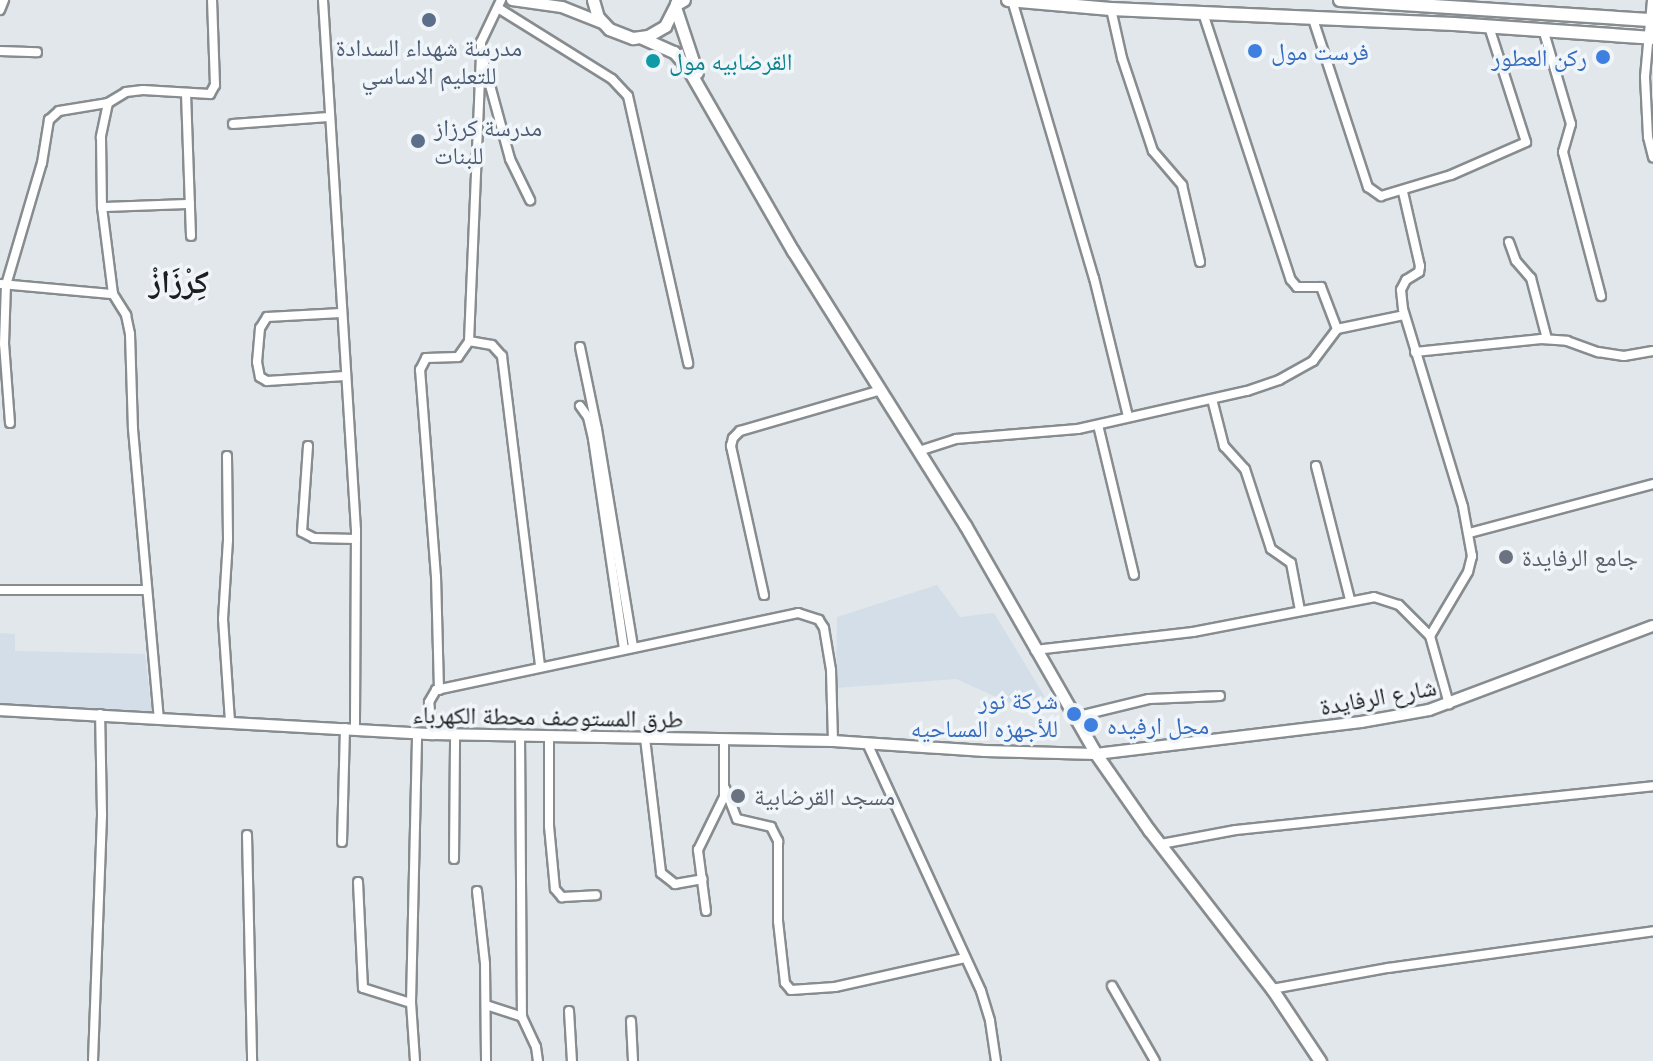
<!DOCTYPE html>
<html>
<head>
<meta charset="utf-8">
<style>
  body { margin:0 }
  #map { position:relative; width:1653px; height:1061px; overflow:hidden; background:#e2e7eb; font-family:Lato,"Noto Naskh Arabic",sans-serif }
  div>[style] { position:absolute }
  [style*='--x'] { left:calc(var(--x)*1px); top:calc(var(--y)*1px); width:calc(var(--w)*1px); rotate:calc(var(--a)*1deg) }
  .built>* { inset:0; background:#d3dee8 }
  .roads { filter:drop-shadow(2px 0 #878c8f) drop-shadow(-2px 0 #878c8f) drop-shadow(0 2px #878c8f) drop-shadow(0 -2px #878c8f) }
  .minor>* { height:8px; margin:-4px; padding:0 4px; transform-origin:4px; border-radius:4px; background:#fff }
  .tertiary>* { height:10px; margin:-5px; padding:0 5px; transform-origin:5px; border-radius:5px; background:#fff }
  .secondary>* { height:11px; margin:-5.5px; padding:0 5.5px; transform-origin:5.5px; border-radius:5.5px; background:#fff }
  .primary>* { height:12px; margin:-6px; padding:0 6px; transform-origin:6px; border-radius:6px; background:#fff }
  .dots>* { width:22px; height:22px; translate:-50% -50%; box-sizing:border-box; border:4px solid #f0f5f9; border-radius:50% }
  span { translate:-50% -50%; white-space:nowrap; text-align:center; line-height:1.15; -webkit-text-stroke:7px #f0f5f9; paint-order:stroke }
  .service-label { font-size:24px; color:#4e5e75 }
  .left { translate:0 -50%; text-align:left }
  .shop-label { font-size:24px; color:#366cbe }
  .right { translate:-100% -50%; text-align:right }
  .culture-label { font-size:24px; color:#0d838f }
  .worship-label { font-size:24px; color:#5b616d }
  .street-label { font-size:24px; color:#1c1e1f }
  .district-label { font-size:32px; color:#1c1e1f; font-weight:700 }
</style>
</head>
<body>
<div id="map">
  <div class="built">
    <div style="clip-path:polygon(937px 585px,960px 617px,994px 613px,1045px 697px,1010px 703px,956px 679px,836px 688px,837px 617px)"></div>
    <div style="clip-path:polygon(0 633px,15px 634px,15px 651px,145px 654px,153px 722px,0 709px)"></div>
  </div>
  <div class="roads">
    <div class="minor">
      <div style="--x:323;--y:0;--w:531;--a:86.44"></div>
      <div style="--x:356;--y:530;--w:199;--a:90.3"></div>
      <div style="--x:501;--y:0;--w:47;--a:115.5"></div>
      <div style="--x:481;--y:42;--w:10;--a:90"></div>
      <div style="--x:481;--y:52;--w:111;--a:74.8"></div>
      <div style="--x:510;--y:159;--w:46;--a:64"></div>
      <div style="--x:1012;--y:0;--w:290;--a:73.6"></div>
      <div style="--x:1094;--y:278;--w:142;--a:76.2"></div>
      <div style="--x:1652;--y:0;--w:77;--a:95.2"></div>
      <div style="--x:1645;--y:77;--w:60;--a:87.1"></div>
      <div style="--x:1648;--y:137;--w:21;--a:76"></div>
      <div style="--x:498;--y:8;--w:134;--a:31.9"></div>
      <div style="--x:612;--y:79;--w:23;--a:47"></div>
      <div style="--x:628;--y:96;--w:274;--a:77.3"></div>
      <div style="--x:1111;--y:9;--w:50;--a:77.3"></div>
      <div style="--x:1122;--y:58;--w:98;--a:71.6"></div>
      <div style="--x:1153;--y:151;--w:45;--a:49.5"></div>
      <div style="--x:1182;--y:185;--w:79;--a:76.8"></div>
      <div style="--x:0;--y:10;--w:11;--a:-68"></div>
      <div style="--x:1203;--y:13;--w:281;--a:71.8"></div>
      <div style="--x:1291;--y:280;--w:9;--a:49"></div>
      <div style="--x:1297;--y:287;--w:24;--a:0"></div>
      <div style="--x:1321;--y:287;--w:45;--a:69.1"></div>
      <div style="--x:1313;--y:19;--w:177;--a:71.9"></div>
      <div style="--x:1368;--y:187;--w:16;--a:35"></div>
      <div style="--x:1381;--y:196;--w:73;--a:-16.7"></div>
      <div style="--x:1451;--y:175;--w:82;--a:-23.7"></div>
      <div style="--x:1526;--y:142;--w:121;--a:-107.8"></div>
      <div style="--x:1543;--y:29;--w:99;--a:73.6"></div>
      <div style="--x:1571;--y:124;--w:29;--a:106"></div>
      <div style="--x:1563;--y:152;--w:149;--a:75.2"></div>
      <div style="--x:0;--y:51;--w:37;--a:2"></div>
      <div style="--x:186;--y:93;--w:143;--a:88"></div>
      <div style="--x:108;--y:103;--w:35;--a:102"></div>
      <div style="--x:101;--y:137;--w:70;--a:89.2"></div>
      <div style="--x:102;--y:207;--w:88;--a:82.8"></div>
      <div style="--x:113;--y:294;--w:25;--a:58"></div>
      <div style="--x:126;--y:315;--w:19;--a:78"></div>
      <div style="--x:130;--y:334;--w:95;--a:88.2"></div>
      <div style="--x:133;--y:429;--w:291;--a:84.9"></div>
      <div style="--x:233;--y:124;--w:95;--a:-4.2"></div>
      <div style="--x:1403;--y:192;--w:76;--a:77.1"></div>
      <div style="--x:1420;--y:266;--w:6;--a:99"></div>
      <div style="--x:1419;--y:272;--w:15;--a:148"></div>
      <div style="--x:1406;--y:280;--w:11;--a:117"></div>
      <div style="--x:1401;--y:290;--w:19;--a:84"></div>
      <div style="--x:1403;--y:309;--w:207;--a:73.1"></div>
      <div style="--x:1463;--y:507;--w:50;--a:79.6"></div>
      <div style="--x:1472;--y:556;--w:16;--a:104"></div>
      <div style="--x:1468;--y:572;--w:74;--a:120.7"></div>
      <div style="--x:1430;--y:636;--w:71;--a:74.4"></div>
      <div style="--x:102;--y:207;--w:88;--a:-2"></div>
      <div style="--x:1509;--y:242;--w:20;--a:70"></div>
      <div style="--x:1516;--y:261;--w:23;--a:49"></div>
      <div style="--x:1531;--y:278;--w:63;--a:75.3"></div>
      <div style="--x:0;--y:284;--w:113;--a:5.1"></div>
      <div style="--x:341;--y:313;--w:74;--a:176.9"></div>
      <div style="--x:267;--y:317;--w:13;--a:122"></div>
      <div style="--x:260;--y:328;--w:34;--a:95"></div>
      <div style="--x:257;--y:362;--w:15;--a:79"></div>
      <div style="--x:260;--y:377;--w:8;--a:30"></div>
      <div style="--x:267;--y:381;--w:78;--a:-3.7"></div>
      <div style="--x:469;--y:341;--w:23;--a:10"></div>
      <div style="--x:492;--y:345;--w:15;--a:48"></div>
      <div style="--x:502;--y:356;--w:313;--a:83"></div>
      <div style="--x:580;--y:347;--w:84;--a:78.3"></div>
      <div style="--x:597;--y:429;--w:221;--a:80.6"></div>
      <div style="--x:1415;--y:352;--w:127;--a:-5.9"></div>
      <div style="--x:1541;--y:339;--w:26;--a:4"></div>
      <div style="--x:1567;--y:341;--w:33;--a:20"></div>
      <div style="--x:1598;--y:352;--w:26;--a:9"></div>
      <div style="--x:1624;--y:356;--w:29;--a:-10"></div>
      <div style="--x:1212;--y:399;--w:49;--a:75.7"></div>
      <div style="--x:1224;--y:446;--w:31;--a:48"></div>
      <div style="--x:1245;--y:469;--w:84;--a:72"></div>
      <div style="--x:1271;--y:549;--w:24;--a:35"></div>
      <div style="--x:1291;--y:563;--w:48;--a:79.2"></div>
      <div style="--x:580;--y:406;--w:14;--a:54"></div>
      <div style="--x:588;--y:417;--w:23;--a:77"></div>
      <div style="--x:593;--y:439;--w:212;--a:81.6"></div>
      <div style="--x:10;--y:423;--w:79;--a:-94.3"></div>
      <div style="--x:4;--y:344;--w:59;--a:-88.1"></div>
      <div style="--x:6;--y:285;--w:127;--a:-73.6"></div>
      <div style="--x:42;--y:163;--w:44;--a:-80.8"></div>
      <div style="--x:49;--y:120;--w:13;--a:-42"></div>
      <div style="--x:59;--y:111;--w:50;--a:-9.3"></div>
      <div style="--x:108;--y:103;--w:21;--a:-31"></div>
      <div style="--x:126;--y:92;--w:17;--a:-7"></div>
      <div style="--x:143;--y:90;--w:67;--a:3.4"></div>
      <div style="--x:210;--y:94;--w:10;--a:-61"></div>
      <div style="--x:215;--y:85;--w:85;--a:-92"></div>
      <div style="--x:1098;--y:425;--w:154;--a:76.5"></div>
      <div style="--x:308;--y:446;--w:86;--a:94"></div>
      <div style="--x:302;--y:532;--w:13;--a:27"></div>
      <div style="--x:314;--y:538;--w:42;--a:1.4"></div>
      <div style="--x:919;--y:451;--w:39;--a:-18"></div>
      <div style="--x:956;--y:439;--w:122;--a:-4.7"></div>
      <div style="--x:1078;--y:429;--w:173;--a:-12.7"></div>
      <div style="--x:1247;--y:391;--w:34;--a:-19"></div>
      <div style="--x:1279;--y:380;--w:39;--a:-29"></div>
      <div style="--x:1313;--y:361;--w:40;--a:-53"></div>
      <div style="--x:1337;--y:329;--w:68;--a:-11.8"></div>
      <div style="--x:227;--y:456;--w:84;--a:89.3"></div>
      <div style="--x:228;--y:540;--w:79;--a:93.6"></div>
      <div style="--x:223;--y:619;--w:102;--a:86.1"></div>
      <div style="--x:1316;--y:466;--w:137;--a:75.7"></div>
      <div style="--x:1469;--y:533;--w:190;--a:-14.9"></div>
      <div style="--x:0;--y:590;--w:147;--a:0"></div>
      <div style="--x:764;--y:595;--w:153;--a:-102.5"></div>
      <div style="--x:731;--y:446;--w:8;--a:-76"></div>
      <div style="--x:733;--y:438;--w:10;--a:-45"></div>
      <div style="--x:740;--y:431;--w:147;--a:-16.2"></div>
      <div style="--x:1035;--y:650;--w:159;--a:-6.5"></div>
      <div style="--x:1193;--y:632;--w:184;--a:-10.9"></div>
      <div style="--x:1374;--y:597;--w:26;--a:18"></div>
      <div style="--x:1399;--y:605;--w:44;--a:45"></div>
      <div style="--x:439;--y:690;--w:113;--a:-91.5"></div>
      <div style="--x:436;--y:577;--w:208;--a:-94.4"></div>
      <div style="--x:420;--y:370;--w:13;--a:-63"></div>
      <div style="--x:426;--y:358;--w:32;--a:-2"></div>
      <div style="--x:458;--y:357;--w:19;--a:-55"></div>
      <div style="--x:469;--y:341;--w:289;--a:-87.6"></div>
      <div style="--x:1075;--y:717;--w:76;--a:-13.7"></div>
      <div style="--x:1149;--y:699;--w:71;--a:-2.4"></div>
      <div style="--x:432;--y:734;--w:32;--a:-95"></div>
      <div style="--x:429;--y:702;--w:14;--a:-60"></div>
      <div style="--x:436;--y:690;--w:370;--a:-12"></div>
      <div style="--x:798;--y:613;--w:22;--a:18"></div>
      <div style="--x:819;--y:620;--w:9;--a:58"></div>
      <div style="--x:824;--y:628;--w:43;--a:80.5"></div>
      <div style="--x:831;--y:670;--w:71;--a:88.4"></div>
      <div style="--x:520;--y:736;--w:281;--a:89.6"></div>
      <div style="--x:522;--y:1017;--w:33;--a:65"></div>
      <div style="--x:536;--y:1047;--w:14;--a:82"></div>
      <div style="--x:549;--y:736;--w:90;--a:90"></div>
      <div style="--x:549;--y:826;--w:63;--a:84.6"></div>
      <div style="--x:555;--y:889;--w:11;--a:49"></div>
      <div style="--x:562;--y:897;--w:34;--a:-3"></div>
      <div style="--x:645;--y:738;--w:136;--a:83.2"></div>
      <div style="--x:661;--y:873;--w:18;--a:38"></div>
      <div style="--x:675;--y:884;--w:28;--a:-10"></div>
      <div style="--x:867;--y:743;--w:273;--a:65.3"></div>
      <div style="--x:981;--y:991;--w:31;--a:73"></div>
      <div style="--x:990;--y:1021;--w:40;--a:81.5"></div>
      <div style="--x:725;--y:788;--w:33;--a:69"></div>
      <div style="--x:737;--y:819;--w:35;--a:13"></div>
      <div style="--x:771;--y:827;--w:16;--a:63"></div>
      <div style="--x:778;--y:841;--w:80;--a:90"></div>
      <div style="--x:778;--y:921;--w:62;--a:83.6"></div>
      <div style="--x:785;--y:983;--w:9;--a:49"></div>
      <div style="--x:791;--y:990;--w:44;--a:-3.9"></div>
      <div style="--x:835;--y:987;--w:133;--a:-12.6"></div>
      <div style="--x:247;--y:835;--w:226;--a:88.7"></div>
      <div style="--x:342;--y:842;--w:114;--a:-88.5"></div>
      <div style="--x:1161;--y:844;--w:76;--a:-10.6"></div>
      <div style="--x:1236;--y:830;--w:419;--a:-6"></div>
      <div style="--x:454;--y:859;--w:125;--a:-89.5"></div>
      <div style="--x:358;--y:882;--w:106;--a:87.3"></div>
      <div style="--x:363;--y:988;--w:50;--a:17.4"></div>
      <div style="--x:477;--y:891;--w:73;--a:83.7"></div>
      <div style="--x:485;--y:964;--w:97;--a:89.4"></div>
      <div style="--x:706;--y:911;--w:62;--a:-97.5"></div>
      <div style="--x:698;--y:850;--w:59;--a:-63.9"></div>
      <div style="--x:724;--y:797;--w:57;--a:-90"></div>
      <div style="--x:1112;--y:986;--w:86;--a:60.2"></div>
      <div style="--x:1272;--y:989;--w:118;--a:-10.3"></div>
      <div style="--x:1388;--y:968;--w:268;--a:-7.9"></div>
      <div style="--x:486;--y:1005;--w:38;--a:18"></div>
      <div style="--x:569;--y:1011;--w:50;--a:86.6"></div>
      <div style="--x:631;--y:1021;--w:40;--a:87.1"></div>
      <div style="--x:93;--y:1061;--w:247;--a:-87.9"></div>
      <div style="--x:102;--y:814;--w:100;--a:-91.1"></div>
      <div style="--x:415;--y:1061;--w:58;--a:-93.9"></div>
      <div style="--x:411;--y:1003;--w:270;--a:-88.7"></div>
    </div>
    <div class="tertiary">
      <div style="--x:512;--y:0;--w:50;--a:8"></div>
      <div style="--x:562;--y:7;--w:43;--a:21.8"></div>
      <div style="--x:0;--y:710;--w:433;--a:3.2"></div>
      <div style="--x:432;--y:734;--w:401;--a:1"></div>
      <div style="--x:833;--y:741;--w:152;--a:3.8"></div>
      <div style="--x:985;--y:751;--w:111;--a:1.5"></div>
      <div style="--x:1096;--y:754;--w:267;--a:-6.9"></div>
      <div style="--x:1361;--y:722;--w:69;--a:-10"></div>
      <div style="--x:1429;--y:710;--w:239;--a:-20.6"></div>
    </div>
    <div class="secondary">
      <div style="--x:593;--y:0;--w:18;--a:74"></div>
      <div style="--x:598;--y:17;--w:16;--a:47"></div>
      <div style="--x:609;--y:29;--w:26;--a:21"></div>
      <div style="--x:633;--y:38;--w:15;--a:-8"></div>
      <div style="--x:648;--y:36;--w:20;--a:-30"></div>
      <div style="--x:665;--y:26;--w:29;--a:-63"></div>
      <div style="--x:676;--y:10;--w:66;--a:71.6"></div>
      <div style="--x:642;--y:38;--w:35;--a:24"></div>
      <div style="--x:674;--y:52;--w:20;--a:49"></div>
      <div style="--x:687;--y:67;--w:212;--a:60.1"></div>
      <div style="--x:793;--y:251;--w:324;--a:57.9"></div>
      <div style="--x:965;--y:525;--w:264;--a:60.2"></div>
      <div style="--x:1096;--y:754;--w:93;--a:55.1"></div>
      <div style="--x:1149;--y:830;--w:201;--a:52.3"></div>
      <div style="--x:1272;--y:989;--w:87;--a:56.3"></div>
    </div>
    <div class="primary">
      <div style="--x:1008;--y:0;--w:103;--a:5"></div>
      <div style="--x:1111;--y:9;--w:343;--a:2.5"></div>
      <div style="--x:1454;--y:24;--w:199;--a:4"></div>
      <div style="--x:1340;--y:0;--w:314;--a:3.7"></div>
      <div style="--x:677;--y:4;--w:8;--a:-30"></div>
    </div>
  </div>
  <div class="dots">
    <div style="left:429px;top:20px;background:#5c6f8a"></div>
    <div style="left:1255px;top:51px;background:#3f7fe0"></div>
    <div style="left:1603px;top:57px;background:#3f7fe0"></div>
    <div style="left:653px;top:61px;background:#0f9aa8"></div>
    <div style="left:418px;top:141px;background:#5c6f8a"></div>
    <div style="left:1506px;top:557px;background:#6b7280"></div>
    <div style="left:1074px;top:714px;background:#3f7fe0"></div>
    <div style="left:1091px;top:725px;background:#3f7fe0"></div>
    <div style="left:738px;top:796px;background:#6b7280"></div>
  </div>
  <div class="service-label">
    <span style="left:429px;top:61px">مدرسة شهداء السدادة<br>للتعليم الاساسي</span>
    <span class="left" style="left:434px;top:141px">مدرسة كرزاز<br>للبنات</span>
  </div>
  <div class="shop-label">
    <span class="left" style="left:1271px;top:51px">فرست مول</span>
    <span class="right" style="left:1587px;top:57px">ركن العطور</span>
    <span class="right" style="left:1058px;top:714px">شركة نور<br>للأجهزه المساحيه</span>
    <span class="left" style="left:1107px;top:725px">محل ارفيده</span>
  </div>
  <div class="culture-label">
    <span class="left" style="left:669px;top:61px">القرضابيه مول</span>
  </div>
  <div class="worship-label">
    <span class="left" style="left:1522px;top:557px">جامع الرفايدة</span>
    <span class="left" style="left:754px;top:796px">مسجد القرضابية</span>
  </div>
  <div class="street-label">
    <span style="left:1378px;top:696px;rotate:-10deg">شارع الرفايدة</span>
    <span style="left:548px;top:716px;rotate:1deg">طرق المستوصف محطة الكهرباء</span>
  </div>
  <div class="district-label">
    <span style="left:179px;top:281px">كِرْزَازْ</span>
  </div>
</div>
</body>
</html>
